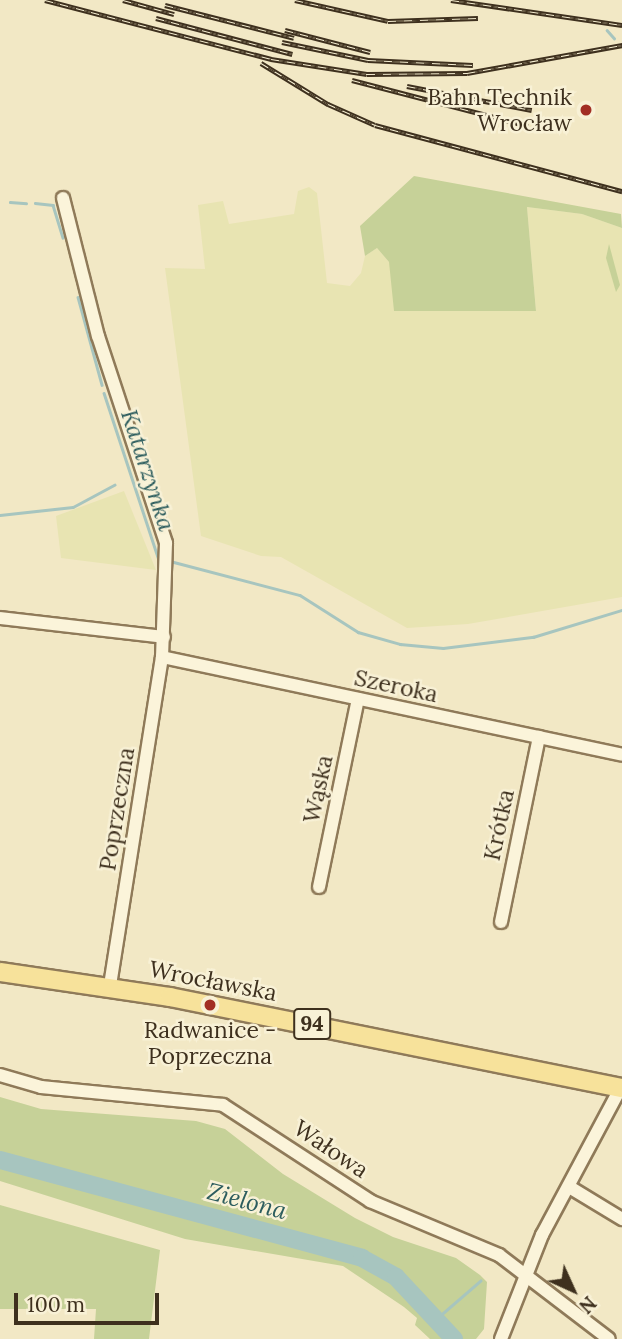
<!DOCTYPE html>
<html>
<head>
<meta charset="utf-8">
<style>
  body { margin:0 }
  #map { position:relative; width:622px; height:1339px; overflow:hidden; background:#f2e8c5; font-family:Lora,serif }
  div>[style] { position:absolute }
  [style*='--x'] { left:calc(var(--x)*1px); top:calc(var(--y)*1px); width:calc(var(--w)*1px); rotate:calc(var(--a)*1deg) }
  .farmland>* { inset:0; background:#e8e4b2 }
  .green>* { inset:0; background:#c6d198 }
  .stream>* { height:2.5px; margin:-1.25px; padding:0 1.25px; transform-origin:1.25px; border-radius:1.25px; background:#a7c5bf }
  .river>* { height:18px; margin:-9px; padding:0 9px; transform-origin:9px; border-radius:9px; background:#a7c5bf }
  .roads { filter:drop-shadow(2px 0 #8f7a59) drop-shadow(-2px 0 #8f7a59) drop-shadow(0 2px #8f7a59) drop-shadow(0 -2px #8f7a59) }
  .street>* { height:12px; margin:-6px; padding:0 6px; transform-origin:6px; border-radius:6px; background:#fbf4da }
  .primary>* { height:18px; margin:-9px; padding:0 9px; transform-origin:9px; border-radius:9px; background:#f7e29b }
  .rail>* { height:5px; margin-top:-2.5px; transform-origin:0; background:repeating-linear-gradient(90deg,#f8f1d6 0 8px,#3e301e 0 16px); box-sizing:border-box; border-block:2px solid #3e301e }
  .dots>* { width:19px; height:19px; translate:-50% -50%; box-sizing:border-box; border:4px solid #f8f1d6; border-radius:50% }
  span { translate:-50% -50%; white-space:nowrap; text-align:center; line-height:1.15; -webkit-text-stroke:5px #f8f1d6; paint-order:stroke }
  .shield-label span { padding:2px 5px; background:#f8f1d6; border:2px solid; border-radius:5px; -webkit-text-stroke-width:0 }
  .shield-label { font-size:21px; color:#3e301e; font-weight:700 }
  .poi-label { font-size:23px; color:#3e301e }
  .right { translate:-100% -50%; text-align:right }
  .street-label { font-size:23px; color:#3e301e }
  .water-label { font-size:24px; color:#2d5d5e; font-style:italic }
  .north { position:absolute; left:538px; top:1255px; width:70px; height:70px; -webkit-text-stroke:5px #f8f1d6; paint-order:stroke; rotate:135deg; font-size:19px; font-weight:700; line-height:28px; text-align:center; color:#3e301e }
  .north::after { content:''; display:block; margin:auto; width:24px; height:32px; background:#3e301e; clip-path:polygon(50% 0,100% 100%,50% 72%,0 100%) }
  .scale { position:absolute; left:14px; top:1293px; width:145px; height:32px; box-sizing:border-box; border:4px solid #3e301e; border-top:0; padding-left:9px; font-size:21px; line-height:24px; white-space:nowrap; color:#3e301e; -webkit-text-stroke:5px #f8f1d6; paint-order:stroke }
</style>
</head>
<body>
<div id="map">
  <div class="farmland">
    <div style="clip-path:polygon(309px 187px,317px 193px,327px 283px,350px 286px,361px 273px,365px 256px,377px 248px,389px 262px,536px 310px,527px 207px,582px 214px,622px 228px,622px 597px,468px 624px,407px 628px,281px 557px,261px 556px,201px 536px,165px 268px,205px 269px,198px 205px,223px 201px,229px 224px,294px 214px,298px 191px)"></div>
    <div style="clip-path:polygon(124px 491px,156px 570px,61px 558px,56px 516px)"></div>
  </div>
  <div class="green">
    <div style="clip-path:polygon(414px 176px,621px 214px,622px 228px,582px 214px,527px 207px,536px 311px,394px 311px,389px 262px,377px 248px,365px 256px,360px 226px)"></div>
    <div style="clip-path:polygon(609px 244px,620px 285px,616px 292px,606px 258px)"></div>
    <div style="clip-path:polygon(0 1097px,41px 1109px,196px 1121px,225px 1129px,283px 1174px,355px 1218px,393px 1237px,456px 1258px,480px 1275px,487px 1282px,484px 1329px,476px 1339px,430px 1339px,415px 1325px,417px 1318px,404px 1307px,343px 1266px,185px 1239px,0 1181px)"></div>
    <div style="clip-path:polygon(0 1205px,160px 1250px,149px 1339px,94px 1339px,96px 1309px,0 1309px)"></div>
  </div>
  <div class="stream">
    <div style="--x:607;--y:30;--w:11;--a:49"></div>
    <div style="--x:10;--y:202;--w:16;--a:4"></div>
    <div style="--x:35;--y:203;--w:18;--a:6"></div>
    <div style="--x:53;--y:205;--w:34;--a:73"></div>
    <div style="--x:78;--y:297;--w:91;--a:74.7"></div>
    <div style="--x:104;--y:393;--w:173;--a:71.8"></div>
    <div style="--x:0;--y:515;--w:73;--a:-6.3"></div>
    <div style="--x:73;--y:507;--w:47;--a:-28.2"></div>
    <div style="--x:170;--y:561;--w:134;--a:14.7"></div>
    <div style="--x:300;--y:595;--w:69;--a:32.5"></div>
    <div style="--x:358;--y:632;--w:44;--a:15.9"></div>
    <div style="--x:400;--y:644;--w:43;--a:5.3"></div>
    <div style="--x:443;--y:648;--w:91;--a:-7"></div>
    <div style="--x:533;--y:637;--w:93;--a:-16.9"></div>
    <div style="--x:435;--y:1320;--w:60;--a:-40.9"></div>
  </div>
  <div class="river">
    <div style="--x:0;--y:1160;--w:375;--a:15.1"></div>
    <div style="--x:362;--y:1258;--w:39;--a:29"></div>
    <div style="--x:396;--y:1277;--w:85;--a:46.9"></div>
  </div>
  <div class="roads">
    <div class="street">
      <div style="--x:63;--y:198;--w:142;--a:75.8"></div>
      <div style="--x:98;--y:336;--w:218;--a:71.8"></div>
      <div style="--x:166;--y:543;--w:114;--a:92"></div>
      <div style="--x:162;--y:657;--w:334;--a:99"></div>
      <div style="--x:0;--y:618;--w:165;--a:6.6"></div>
      <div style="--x:162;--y:657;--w:470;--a:12"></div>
      <div style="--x:319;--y:887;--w:192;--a:-78.3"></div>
      <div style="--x:501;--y:922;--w:189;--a:-78.4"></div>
      <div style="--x:0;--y:1075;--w:43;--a:16.3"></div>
      <div style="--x:41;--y:1087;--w:183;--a:5.6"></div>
      <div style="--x:223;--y:1105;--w:176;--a:33.1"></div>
      <div style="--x:370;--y:1201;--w:140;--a:22.7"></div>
      <div style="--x:499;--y:1255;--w:138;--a:37.4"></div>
      <div style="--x:571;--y:1188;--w:60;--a:31.3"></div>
      <div style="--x:501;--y:1339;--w:112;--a:-68.5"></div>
      <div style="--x:542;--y:1235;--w:168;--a:-61.9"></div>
    </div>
    <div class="primary">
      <div style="--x:0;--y:972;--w:172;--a:8.4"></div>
      <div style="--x:170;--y:997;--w:461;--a:11.4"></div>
    </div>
  </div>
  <div class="rail">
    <div style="--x:45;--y:0;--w:234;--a:14.6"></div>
    <div style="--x:271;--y:59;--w:97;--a:8.9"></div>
    <div style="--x:367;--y:74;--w:100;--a:-0.6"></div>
    <div style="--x:467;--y:73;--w:158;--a:-10.2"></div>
    <div style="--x:123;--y:0;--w:53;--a:15.4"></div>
    <div style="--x:295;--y:0;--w:95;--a:12.7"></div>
    <div style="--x:388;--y:21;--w:90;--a:-1.9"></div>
    <div style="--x:451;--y:0;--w:173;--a:8.3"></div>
    <div style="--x:165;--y:5;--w:133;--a:14.3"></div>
    <div style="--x:156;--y:18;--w:141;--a:14.8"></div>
    <div style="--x:285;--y:30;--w:88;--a:14.5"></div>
    <div style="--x:282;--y:42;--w:88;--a:11.8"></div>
    <div style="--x:368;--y:60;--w:105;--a:2.7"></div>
    <div style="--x:261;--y:63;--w:79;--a:31.5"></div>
    <div style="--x:328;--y:104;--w:51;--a:24.1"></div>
    <div style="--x:375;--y:125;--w:256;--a:15"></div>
    <div style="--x:352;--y:80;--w:182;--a:14.6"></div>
    <div style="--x:407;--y:86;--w:127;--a:10.9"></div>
  </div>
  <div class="dots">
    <div style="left:586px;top:110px;background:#a22e24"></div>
    <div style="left:210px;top:1005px;background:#a22e24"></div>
  </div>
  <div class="shield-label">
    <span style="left:312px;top:1024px">94</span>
  </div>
  <div class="poi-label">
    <span class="right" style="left:572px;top:110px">Bahn Technik<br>Wrocław</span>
    <span style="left:210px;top:1043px">Radwanice -<br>Poprzeczna</span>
  </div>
  <div class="street-label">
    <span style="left:396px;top:686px;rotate:12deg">Szeroka</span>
    <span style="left:318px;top:789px;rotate:-78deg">Wąska</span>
    <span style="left:117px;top:809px;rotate:-81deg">Poprzeczna</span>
    <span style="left:499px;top:825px;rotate:-78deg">Krótka</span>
    <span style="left:213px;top:981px;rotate:11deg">Wrocławska</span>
    <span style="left:331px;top:1149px;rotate:34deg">Wałowa</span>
  </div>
  <div class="water-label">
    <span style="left:148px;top:470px;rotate:72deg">Katarzynka</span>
    <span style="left:247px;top:1201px;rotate:15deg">Zielona</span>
  </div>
  <div class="north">N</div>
  <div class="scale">100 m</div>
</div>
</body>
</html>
